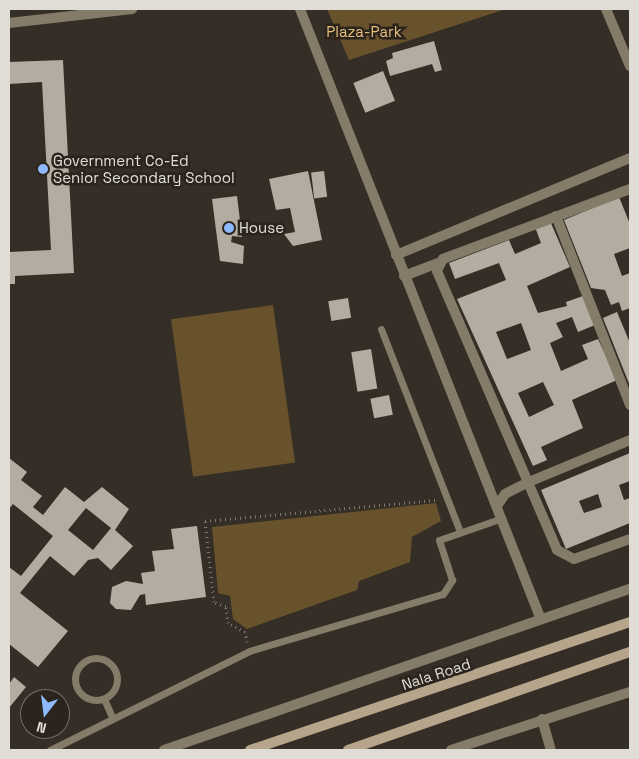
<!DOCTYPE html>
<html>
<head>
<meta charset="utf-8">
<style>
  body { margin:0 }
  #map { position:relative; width:639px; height:759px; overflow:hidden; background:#342e26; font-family:"Space Grotesk",sans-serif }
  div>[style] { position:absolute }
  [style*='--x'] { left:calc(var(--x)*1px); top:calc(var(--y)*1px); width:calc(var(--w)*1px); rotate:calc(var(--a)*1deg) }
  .green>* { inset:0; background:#68522c; transform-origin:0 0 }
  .building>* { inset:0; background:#b2aca1; transform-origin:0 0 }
  .path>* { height:3px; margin-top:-1.5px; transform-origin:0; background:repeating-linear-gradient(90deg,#7e7972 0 1px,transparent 0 5px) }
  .lane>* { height:7px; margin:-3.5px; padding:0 3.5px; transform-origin:3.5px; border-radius:3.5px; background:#857b69 }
  .lane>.ring { margin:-3.5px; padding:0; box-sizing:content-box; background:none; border:7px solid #857b69; border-radius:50% }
  .street>* { height:10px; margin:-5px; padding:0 5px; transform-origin:5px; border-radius:5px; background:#857b69 }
  .secondary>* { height:10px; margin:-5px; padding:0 5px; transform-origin:5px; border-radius:5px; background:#b6a58a }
  .dots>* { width:14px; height:14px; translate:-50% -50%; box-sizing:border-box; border:2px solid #2a241c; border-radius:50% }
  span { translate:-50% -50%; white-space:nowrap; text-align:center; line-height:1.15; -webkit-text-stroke:5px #2a241c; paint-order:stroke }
  .park-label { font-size:15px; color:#e6bf7f }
  .poi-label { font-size:15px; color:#e0ddd7 }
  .left { translate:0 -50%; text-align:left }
  .street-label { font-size:15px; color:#e0ddd7 }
  .frame { position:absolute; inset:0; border:10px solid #e0ddd7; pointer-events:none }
  .north { position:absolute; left:20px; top:689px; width:50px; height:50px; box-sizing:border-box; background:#2a241c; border:1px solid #736e67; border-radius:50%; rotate:195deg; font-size:14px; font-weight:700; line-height:20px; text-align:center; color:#e0ddd7 }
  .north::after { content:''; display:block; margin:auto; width:18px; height:22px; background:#8eb9fd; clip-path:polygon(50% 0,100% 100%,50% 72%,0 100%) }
</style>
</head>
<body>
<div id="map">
  <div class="green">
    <div style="clip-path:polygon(327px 9px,506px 9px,349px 60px)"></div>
    <div style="left:273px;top:305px;width:159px;height:103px;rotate:82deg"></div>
    <div style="clip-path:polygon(436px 503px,441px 521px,412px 537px,410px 562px,359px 581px,357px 590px,247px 629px,233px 619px,230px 596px,218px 593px,212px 527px)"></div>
  </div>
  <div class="building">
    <div style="clip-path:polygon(434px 41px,442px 70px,435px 72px,432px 64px,390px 76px,386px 61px,393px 58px,392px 53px)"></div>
    <div style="clip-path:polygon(63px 60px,74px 273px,15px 276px,15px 284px,9px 284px,9px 252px,51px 250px,42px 82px,9px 84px,9px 62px)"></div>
    <div style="left:383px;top:71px;width:32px;height:32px;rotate:68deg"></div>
    <div style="clip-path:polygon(308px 171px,322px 240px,293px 246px,284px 234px,295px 232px,290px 208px,276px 210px,269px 179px)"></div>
    <div style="left:324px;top:171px;width:26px;height:13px;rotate:83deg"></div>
    <div style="clip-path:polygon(237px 196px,242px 237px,232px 236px,231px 242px,244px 246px,243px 264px,220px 261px,212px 199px)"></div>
    <div style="clip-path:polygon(619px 197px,630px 224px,630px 248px,614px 254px,622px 276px,630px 273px,630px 308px,622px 311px,619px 302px,611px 305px,605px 290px,591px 288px,564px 220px)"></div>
    <div style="clip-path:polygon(evenodd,550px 221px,570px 267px,527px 286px,538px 313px,567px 306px,566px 302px,583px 296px,595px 325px,578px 332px,572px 317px,556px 323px,563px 337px,550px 343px,561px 371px,588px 359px,582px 345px,598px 339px,617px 380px,572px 400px,583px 428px,541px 447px,547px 460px,533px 466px,457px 299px,506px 280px,499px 263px,455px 279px,449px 263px,509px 240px,515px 254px,541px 243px,535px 227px,550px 221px,521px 323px,531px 350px,507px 359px,496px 332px,521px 323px,550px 221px,543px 382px,554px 405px,529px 417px,518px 393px,543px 382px)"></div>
    <div style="left:348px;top:298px;width:20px;height:20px;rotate:81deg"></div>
    <div style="clip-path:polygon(617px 312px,630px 343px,630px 386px,603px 318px)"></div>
    <div style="left:371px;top:349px;width:40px;height:20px;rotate:81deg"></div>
    <div style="left:389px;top:395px;width:20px;height:19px;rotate:79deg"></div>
    <div style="clip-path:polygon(evenodd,630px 453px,630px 481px,619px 485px,624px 500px,630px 498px,630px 523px,566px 549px,541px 490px,630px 453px,598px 494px,602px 507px,584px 513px,579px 501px,598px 494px)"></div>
    <div style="clip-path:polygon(evenodd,9px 458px,27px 472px,21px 480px,42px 496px,33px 507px,43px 515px,65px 487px,84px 502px,102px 487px,129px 509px,115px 530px,133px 546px,111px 570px,98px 558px,88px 560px,74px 576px,50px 556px,20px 593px,68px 631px,38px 667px,9px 644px,9px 567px,21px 576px,53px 536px,13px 504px,9px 509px,9px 458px,86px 508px,111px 528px,93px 550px,68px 530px,86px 508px)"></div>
    <div style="clip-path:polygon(197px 526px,206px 597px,146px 605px,145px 594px,140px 595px,131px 610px,116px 609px,110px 603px,112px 587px,126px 581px,143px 584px,141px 573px,155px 571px,152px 551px,174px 549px,171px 529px)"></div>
    <div style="clip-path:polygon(14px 677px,26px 687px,9px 708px,9px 684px)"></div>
  </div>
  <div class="path">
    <div style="--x:247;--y:642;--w:10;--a:-101"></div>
    <div style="--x:245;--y:632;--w:19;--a:-152"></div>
    <div style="--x:228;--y:623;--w:17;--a:-97"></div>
    <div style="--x:226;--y:606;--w:13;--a:-162"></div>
    <div style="--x:214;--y:602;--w:81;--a:-96.3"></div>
    <div style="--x:205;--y:521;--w:232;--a:-5.2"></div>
  </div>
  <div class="lane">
    <div style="--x:381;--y:329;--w:218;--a:68.7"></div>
    <div class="ring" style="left:75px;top:658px;width:35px;height:35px"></div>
    <div style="--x:104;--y:699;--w:20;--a:66"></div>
    <div style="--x:50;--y:750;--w:222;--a:-26.4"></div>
    <div style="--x:249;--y:651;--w:202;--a:-16.4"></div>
    <div style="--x:443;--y:594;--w:17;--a:-57"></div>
    <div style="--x:452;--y:580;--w:42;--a:-108"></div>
    <div style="--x:439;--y:540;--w:67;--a:-19.2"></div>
  </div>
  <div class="street">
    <div style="--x:300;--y:9;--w:654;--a:68.46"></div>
    <div style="--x:606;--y:9;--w:62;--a:67.2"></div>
    <div style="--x:9;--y:23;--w:124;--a:-6.5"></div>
    <div style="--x:630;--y:189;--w:200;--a:159.5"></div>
    <div style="--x:443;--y:259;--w:13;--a:117"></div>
    <div style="--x:437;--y:271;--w:304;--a:66.7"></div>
    <div style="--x:557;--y:550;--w:19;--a:28"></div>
    <div style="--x:574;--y:559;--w:59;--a:-19.7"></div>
    <div style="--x:556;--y:216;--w:203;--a:68.6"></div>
    <div style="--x:396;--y:255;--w:253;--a:-22.5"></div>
    <div style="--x:404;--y:276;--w:36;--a:-21"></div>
    <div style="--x:497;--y:506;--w:14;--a:-56"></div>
    <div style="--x:505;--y:494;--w:29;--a:-27"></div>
    <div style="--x:531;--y:481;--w:107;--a:-22.5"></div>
    <div style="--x:542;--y:719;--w:32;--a:74"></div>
    <div style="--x:164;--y:750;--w:493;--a:-19.1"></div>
    <div style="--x:451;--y:750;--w:188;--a:-18"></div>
  </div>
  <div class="secondary">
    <div style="--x:250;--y:750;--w:401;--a:-18.6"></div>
    <div style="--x:348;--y:750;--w:299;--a:-19.2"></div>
  </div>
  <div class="dots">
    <div style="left:43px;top:169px;background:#8eb9fd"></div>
    <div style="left:229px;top:228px;background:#8eb9fd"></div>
  </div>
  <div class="park-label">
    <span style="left:364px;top:32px">Plaza-Park</span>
  </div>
  <div class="poi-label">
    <span class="left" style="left:53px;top:169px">Government Co-Ed<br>Senior Secondary School</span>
    <span class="left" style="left:239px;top:228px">House</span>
  </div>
  <div class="street-label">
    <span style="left:436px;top:674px;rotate:-18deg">Nala Road</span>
  </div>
  <div class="frame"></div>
  <div class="north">N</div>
</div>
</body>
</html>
